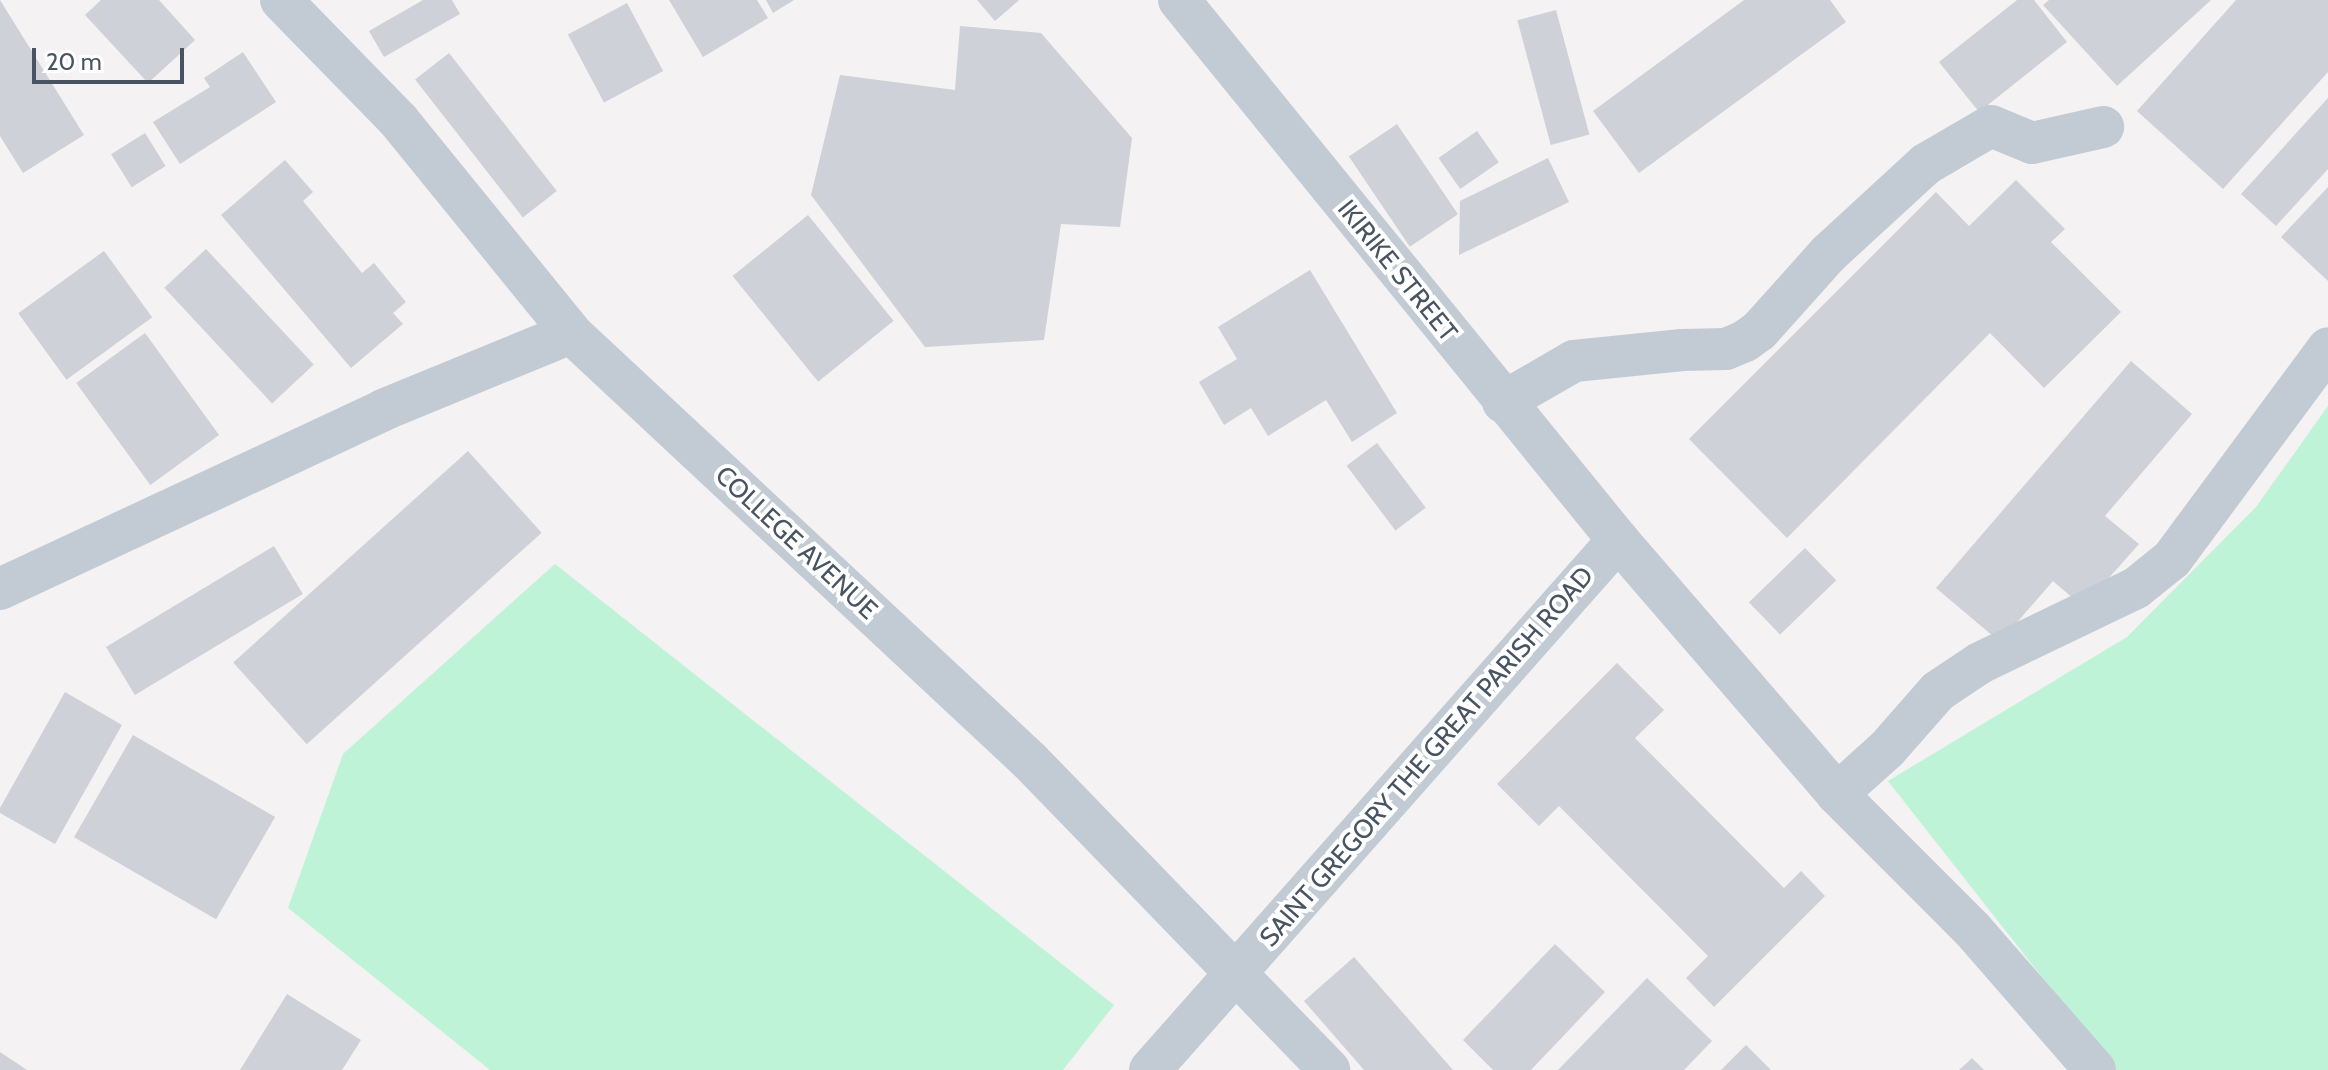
<!DOCTYPE html>
<html>
<head>
<meta charset="utf-8">
<style>
  body { margin:0 }
  #map { position:relative; width:2328px; height:1070px; overflow:hidden; background:#f4f2f2; font-family:Cabin,sans-serif }
  div>[style] { position:absolute }
  [style*='--x'] { left:calc(var(--x)*1px); top:calc(var(--y)*1px); width:calc(var(--w)*1px); rotate:calc(var(--a)*1deg) }
  .green>* { inset:0; background:#bff3d7 }
  .building>* { inset:0; background:#ced1d7; transform-origin:0 0 }
  .street>* { height:42px; margin:-21px; padding:0 21px; transform-origin:21px; border-radius:21px; background:#c2cbd4 }
  span { translate:-50% -50%; white-space:nowrap; text-align:center; line-height:1.15; -webkit-text-stroke:8px #fff; paint-order:stroke }
  .street-label { font-size:26px; color:#485461 }
  .scale { position:absolute; left:32px; top:48px; width:152px; height:36px; box-sizing:border-box; border:4px solid #485461; border-top:0; padding-left:10px; font-size:24px; line-height:28px; white-space:nowrap; color:#485461; -webkit-text-stroke:6px #fff; paint-order:stroke }
</style>
</head>
<body>
<div id="map">
  <div class="green">
    <div style="clip-path:polygon(2328px 406px,2328px 1070px,2115px 1070px,1888px 781px,2127px 637px,2256px 507px)"></div>
    <div style="clip-path:polygon(555px 564px,1114px 1005px,1063px 1070px,490px 1070px,288px 908px,343px 754px)"></div>
  </div>
  <div class="building">
    <div style="clip-path:polygon(0 0,84px 135px,23px 173px,0 136px)"></div>
    <div style="clip-path:polygon(101px 0,159px 0,195px 40px,148px 83px,85px 15px)"></div>
    <div style="clip-path:polygon(423px 0,452px 0,460px 14px,384px 57px,369px 31px)"></div>
    <div style="clip-path:polygon(669px 0,757px 0,768px 18px,703px 57px)"></div>
    <div style="clip-path:polygon(766px 0,794px 0,773px 13px)"></div>
    <div style="clip-path:polygon(977px 0,1019px 0,995px 21px)"></div>
    <div style="clip-path:polygon(1744px 0,1830px 0,1846px 22px,1639px 173px,1593px 111px)"></div>
    <div style="clip-path:polygon(2017px 0,2034px 0,2067px 42px,1979px 112px,1939px 62px)"></div>
    <div style="clip-path:polygon(2049px 0,2211px 0,2117px 86px,2043px 5px)"></div>
    <div style="clip-path:polygon(2236px 0,2328px 0,2328px 72px,2223px 189px,2137px 111px)"></div>
    <div style="left:627px;top:3px;width:77px;height:67px;rotate:62deg"></div>
    <div style="left:1556px;top:10px;width:129px;height:40px;rotate:75deg"></div>
    <div style="clip-path:polygon(960px 26px,1041px 33px,1132px 138px,1120px 227px,1061px 224px,1044px 340px,925px 347px,811px 195px,840px 75px,955px 90px)"></div>
    <div style="clip-path:polygon(243px 52px,276px 102px,180px 164px,153px 122px,210px 87px,204px 78px)"></div>
    <div style="left:449px;top:53px;width:175px;height:43px;rotate:52deg"></div>
    <div style="clip-path:polygon(2328px 98px,2328px 169px,2276px 226px,2241px 194px)"></div>
    <div style="left:1397px;top:124px;width:109px;height:58px;rotate:56deg"></div>
    <div style="left:1477px;top:131px;width:38px;height:47px;rotate:55deg"></div>
    <div style="left:145px;top:133px;width:39px;height:40px;rotate:58deg"></div>
    <div style="clip-path:polygon(1548px 158px,1569px 202px,1459px 255px,1460px 201px)"></div>
    <div style="clip-path:polygon(285px 160px,313px 192px,303px 201px,362px 273px,374px 263px,406px 302px,393px 313px,403px 324px,351px 368px,221px 215px)"></div>
    <div style="clip-path:polygon(2016px 180px,2065px 229px,2051px 242px,2121px 312px,2044px 388px,1990px 333px,1787px 538px,1689px 439px,1936px 192px,1969px 226px)"></div>
    <div style="clip-path:polygon(2328px 187px,2328px 281px,2281px 237px)"></div>
    <div style="left:808px;top:215px;width:136px;height:97px;rotate:51deg"></div>
    <div style="left:206px;top:249px;width:158px;height:57px;rotate:47deg"></div>
    <div style="left:104px;top:251px;width:82px;height:106px;rotate:54deg"></div>
    <div style="clip-path:polygon(1310px 270px,1397px 413px,1352px 442px,1326px 400px,1268px 436px,1251px 408px,1224px 425px,1199px 382px,1237px 359px,1218px 327px)"></div>
    <div style="left:145px;top:333px;width:126px;height:85px;rotate:54deg"></div>
    <div style="clip-path:polygon(2131px 361px,2192px 414px,2105px 516px,2139px 544px,2083px 607px,2053px 581px,2000px 642px,1936px 588px)"></div>
    <div style="left:1377px;top:443px;width:81px;height:38px;rotate:53deg"></div>
    <div style="left:468px;top:451px;width:110px;height:316px;rotate:48deg"></div>
    <div style="left:274px;top:546px;width:56px;height:196px;rotate:59deg"></div>
    <div style="left:1805px;top:548px;width:45px;height:78px;rotate:46deg"></div>
    <div style="clip-path:polygon(1617px 663px,1664px 710px,1635px 738px,1784px 888px,1801px 871px,1825px 896px,1714px 1007px,1686px 978px,1708px 956px,1559px 806px,1539px 826px,1497px 784px)"></div>
    <div style="clip-path:polygon(65px 692px,122px 725px,55px 844px,0 813px,0 808px)"></div>
    <div style="left:133px;top:735px;width:164px;height:118px;rotate:30deg"></div>
    <div style="clip-path:polygon(1555px 944px,1605px 992px,1531px 1070px,1493px 1070px,1463px 1040px)"></div>
    <div style="clip-path:polygon(1354px 957px,1453px 1070px,1364px 1070px,1304px 1001px)"></div>
    <div style="clip-path:polygon(1647px 978px,1712px 1041px,1684px 1070px,1558px 1070px)"></div>
    <div style="clip-path:polygon(287px 994px,361px 1040px,342px 1070px,240px 1070px)"></div>
    <div style="clip-path:polygon(1746px 1045px,1771px 1070px,1721px 1070px)"></div>
    <div style="clip-path:polygon(0 1052px,27px 1070px,0 1070px)"></div>
    <div style="clip-path:polygon(1972px 1058px,1984px 1070px,1959px 1070px)"></div>
  </div>
  <div class="street">
    <div style="--x:281;--y:0;--w:169;--a:45.7"></div>
    <div style="--x:399;--y:121;--w:273;--a:50.9"></div>
    <div style="--x:571;--y:333;--w:628;--a:43"></div>
    <div style="--x:1030;--y:761;--w:430;--a:45.9"></div>
    <div style="--x:1179;--y:0;--w:696;--a:50.89"></div>
    <div style="--x:1618;--y:540;--w:335;--a:49.2"></div>
    <div style="--x:1837;--y:794;--w:191;--a:45"></div>
    <div style="--x:1972;--y:929;--w:187;--a:48.9"></div>
    <div style="--x:1503;--y:402;--w:82;--a:-30"></div>
    <div style="--x:1574;--y:361;--w:109;--a:-5.8"></div>
    <div style="--x:1682;--y:350;--w:44;--a:-1.3"></div>
    <div style="--x:1726;--y:349;--w:21;--a:-23"></div>
    <div style="--x:1745;--y:341;--w:17;--a:-36"></div>
    <div style="--x:1759;--y:331;--w:103;--a:-48.1"></div>
    <div style="--x:1828;--y:254;--w:133;--a:-42.6"></div>
    <div style="--x:1926;--y:164;--w:75;--a:-30.3"></div>
    <div style="--x:1991;--y:126;--w:44;--a:22.5"></div>
    <div style="--x:2032;--y:143;--w:73;--a:-12.7"></div>
    <div style="--x:0;--y:589;--w:423;--a:-25"></div>
    <div style="--x:383;--y:410;--w:203;--a:-22.3"></div>
    <div style="--x:1837;--y:794;--w:67;--a:-42"></div>
    <div style="--x:1887;--y:749;--w:77;--a:-48.7"></div>
    <div style="--x:1938;--y:691;--w:50;--a:-33.7"></div>
    <div style="--x:1980;--y:663;--w:173;--a:-25.7"></div>
    <div style="--x:2136;--y:588;--w:46;--a:-38.9"></div>
    <div style="--x:2172;--y:559;--w:262;--a:-53.5"></div>
    <div style="--x:1150;--y:1070;--w:707;--a:-48.55"></div>
  </div>
  <div class="street-label">
    <span style="left:1397px;top:271px;rotate:51deg">IKIRIKE STREET</span>
    <span style="left:796px;top:543px;rotate:43deg">COLLEGE AVENUE</span>
    <span style="left:1427px;top:757px;rotate:-49deg">SAINT GREGORY THE GREAT PARISH ROAD</span>
  </div>
  <div class="scale">20 m</div>
</div>
</body>
</html>
